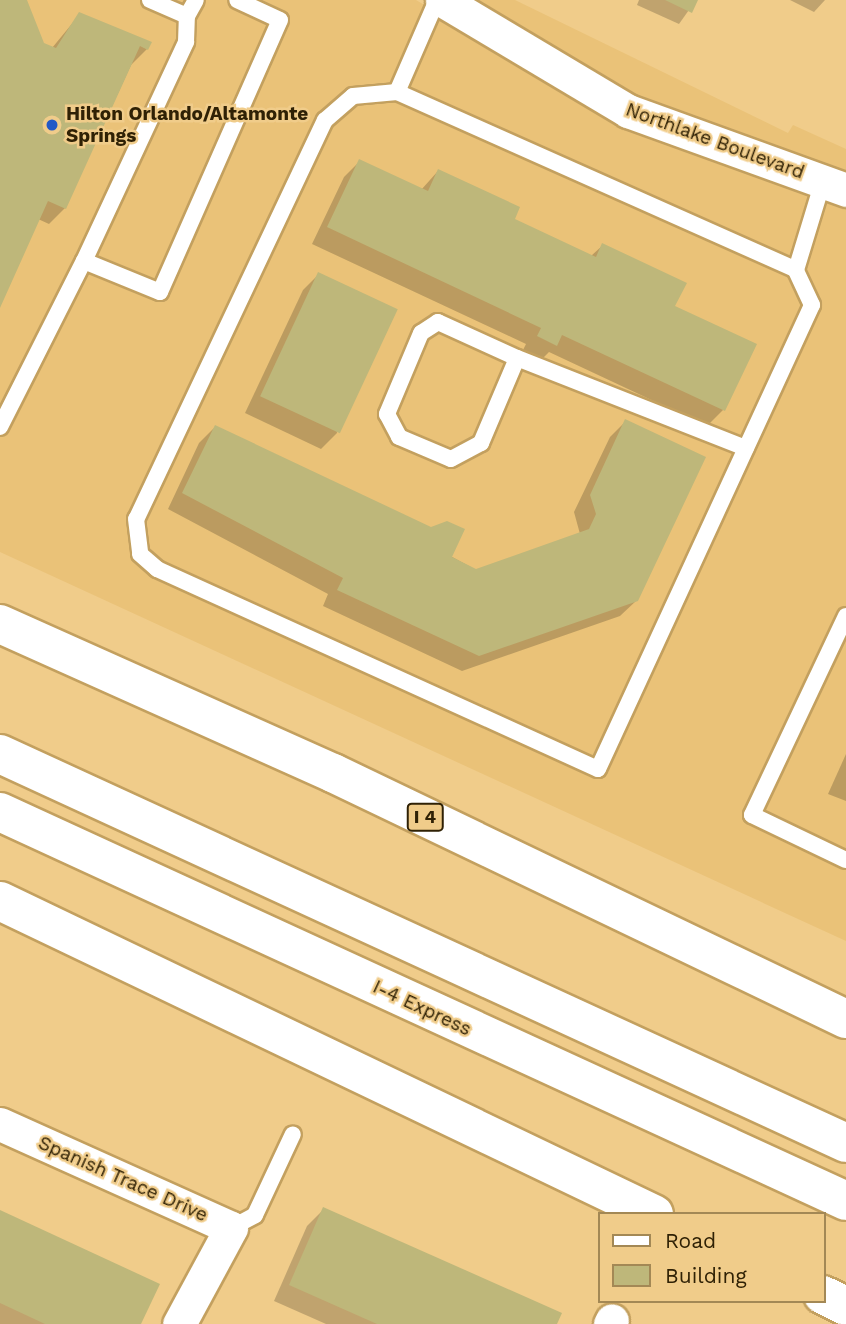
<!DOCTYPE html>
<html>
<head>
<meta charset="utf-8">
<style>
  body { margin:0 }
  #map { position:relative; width:846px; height:1324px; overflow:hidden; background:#f0cc8a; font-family:"Work Sans",sans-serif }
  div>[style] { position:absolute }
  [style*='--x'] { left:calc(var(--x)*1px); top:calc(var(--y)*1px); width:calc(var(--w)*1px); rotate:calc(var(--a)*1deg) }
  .built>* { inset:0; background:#eac278 }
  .shadow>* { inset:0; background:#0003 }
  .building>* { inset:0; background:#beb77a; transform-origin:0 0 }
  .roads { filter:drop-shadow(2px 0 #c3a05f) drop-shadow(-2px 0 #c3a05f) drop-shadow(0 2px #c3a05f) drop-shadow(0 -2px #c3a05f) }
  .lane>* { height:16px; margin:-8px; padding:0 8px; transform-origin:8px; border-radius:8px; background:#fff }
  .street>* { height:33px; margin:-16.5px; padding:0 16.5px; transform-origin:16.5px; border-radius:16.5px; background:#fff }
  .highway>* { height:38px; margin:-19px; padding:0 19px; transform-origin:19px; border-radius:19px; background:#fff }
  .dots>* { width:19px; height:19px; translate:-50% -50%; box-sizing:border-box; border:4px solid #f0cc8a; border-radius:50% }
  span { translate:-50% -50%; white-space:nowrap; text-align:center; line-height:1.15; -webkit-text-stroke:5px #f0cc8a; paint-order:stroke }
  .shield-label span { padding:2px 5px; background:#f0cc8a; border:2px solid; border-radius:5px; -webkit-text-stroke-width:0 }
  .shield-label { font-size:18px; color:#2f2105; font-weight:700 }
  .poi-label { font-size:19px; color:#2f2105; font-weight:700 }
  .left { translate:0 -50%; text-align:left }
  .street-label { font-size:19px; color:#2f2105 }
  .legend { position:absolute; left:598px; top:1212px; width:228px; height:91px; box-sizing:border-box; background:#f0cc8a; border:2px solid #a38855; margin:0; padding:9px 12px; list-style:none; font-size:21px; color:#2f2105 }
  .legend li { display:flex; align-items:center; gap:14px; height:35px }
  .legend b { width:35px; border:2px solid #a38855 }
</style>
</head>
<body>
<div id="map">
  <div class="built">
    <div style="clip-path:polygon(0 0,416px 0,624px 125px,846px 205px,846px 941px,0 552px)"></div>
    <div style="clip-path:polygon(470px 0,515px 0,788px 133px,793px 125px,846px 149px,846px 175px,634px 98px)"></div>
  </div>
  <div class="shadow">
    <div style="clip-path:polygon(0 0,26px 0,42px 44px,52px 48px,80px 14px,147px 49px,131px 65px,65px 208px,49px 224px,38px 219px,0 304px)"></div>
    <div style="clip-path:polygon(639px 0,696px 0,679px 24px,637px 5px)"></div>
    <div style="clip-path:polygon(790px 0,825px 0,814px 12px)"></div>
    <div style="clip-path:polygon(360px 161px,421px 190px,438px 171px,513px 219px,591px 256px,603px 245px,673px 307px,754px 345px,723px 410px,707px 426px,549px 352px,540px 361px,522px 352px,526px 344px,312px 244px,344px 177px)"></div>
    <div style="clip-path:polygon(319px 274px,337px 433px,321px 449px,245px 413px,303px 290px)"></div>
    <div style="clip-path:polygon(626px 421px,637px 600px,620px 616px,462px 671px,323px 606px,328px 594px,168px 509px,199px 443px,215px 427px,476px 570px,580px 534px,574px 512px,610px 437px)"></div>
    <div style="clip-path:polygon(846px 754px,846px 801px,828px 794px)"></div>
    <div style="clip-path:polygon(323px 1210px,555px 1324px,326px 1324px,274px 1301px,307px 1226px)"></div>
    <div style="clip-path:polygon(0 1212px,139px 1324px,0 1324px)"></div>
  </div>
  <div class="building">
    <div style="clip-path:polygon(0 0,27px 0,44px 43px,56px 48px,79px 12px,152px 42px,148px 50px,140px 46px,66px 209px,48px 201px,0 308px)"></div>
    <div style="clip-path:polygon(665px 0,698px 0,692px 13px)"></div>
    <div style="clip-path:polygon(359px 159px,428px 191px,438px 169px,520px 207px,515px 219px,596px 257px,602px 243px,687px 283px,675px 306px,757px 344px,725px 411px,562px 335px,557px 346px,537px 336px,541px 328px,327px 227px)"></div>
    <div style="left:318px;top:272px;width:88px;height:137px;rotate:25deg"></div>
    <div style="clip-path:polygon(625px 419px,706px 457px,638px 601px,479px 656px,337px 590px,343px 578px,182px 493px,215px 425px,431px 527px,447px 521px,465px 529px,452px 557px,476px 569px,589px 529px,596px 514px,590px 495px)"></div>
    <div style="clip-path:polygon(323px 1207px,562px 1313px,557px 1324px,377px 1324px,289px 1285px)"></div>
    <div style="clip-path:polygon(0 1210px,160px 1284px,141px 1324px,45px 1324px,0 1303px)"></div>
  </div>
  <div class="roads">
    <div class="lane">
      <div style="--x:150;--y:0;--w:40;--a:23.4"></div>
      <div style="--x:187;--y:16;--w:18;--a:-61"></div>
      <div style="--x:437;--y:0;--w:100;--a:113.5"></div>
      <div style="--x:397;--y:92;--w:44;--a:174.8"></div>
      <div style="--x:353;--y:96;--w:37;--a:139"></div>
      <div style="--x:325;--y:120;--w:441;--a:115.3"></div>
      <div style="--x:136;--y:519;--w:35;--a:83"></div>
      <div style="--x:140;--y:554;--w:23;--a:41"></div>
      <div style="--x:157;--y:569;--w:484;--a:24.4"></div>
      <div style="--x:598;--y:769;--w:511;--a:-65.24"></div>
      <div style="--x:812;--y:305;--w:38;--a:-115"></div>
      <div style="--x:796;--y:270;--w:93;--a:-73.1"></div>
      <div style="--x:397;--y:92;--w:437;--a:24"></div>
      <div style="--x:84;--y:261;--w:242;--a:-65"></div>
      <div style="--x:186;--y:42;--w:26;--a:-88"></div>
      <div style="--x:517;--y:358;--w:87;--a:-155.5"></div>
      <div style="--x:438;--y:322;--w:20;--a:147"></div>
      <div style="--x:421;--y:333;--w:88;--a:112.8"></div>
      <div style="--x:387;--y:414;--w:26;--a:62"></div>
      <div style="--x:399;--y:437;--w:56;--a:22.9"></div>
      <div style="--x:451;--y:459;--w:34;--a:-28"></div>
      <div style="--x:481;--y:443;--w:92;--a:-67"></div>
      <div style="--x:517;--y:358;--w:246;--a:21.5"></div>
      <div style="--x:0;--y:427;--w:186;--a:-63.2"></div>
      <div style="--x:84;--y:261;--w:82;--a:22.2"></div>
      <div style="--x:160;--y:292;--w:297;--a:-66.2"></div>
      <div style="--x:280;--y:20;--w:47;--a:-155.1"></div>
      <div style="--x:846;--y:616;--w:220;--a:115.3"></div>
      <div style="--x:752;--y:815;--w:104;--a:25.6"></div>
      <div style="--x:231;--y:1228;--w:27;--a:-28"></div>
      <div style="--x:255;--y:1215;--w:89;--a:-64.9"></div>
    </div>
    <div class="street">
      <div style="--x:442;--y:0;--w:217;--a:30.8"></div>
      <div style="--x:628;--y:111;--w:232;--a:19.9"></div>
      <div style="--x:0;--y:1124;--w:253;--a:24.2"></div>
      <div style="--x:231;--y:1228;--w:109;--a:118.4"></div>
      <div style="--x:610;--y:1324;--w:4;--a:-63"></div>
    </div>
    <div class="highway">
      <div style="--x:0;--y:624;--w:365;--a:24.1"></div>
      <div style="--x:333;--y:773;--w:569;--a:25.62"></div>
      <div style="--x:0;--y:754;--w:931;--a:24.69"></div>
      <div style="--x:0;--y:812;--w:931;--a:24.69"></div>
      <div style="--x:0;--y:901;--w:725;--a:25.58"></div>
      <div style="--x:823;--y:1295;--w:25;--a:26"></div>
    </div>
  </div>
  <div class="dots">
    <div style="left:52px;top:125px;background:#2359c6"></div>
  </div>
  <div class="shield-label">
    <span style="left:425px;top:817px">I 4</span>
  </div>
  <div class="poi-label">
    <span class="left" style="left:66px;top:125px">Hilton Orlando/Altamonte<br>Springs</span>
  </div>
  <div class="street-label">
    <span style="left:715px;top:141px;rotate:20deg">Northlake Boulevard</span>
    <span style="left:422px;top:1008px;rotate:25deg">I-4 Express</span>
    <span style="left:123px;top:1179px;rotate:24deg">Spanish Trace Drive</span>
  </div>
  <ul class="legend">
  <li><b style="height:9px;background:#fff"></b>Road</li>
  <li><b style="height:19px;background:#beb77a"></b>Building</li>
  </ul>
</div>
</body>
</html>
